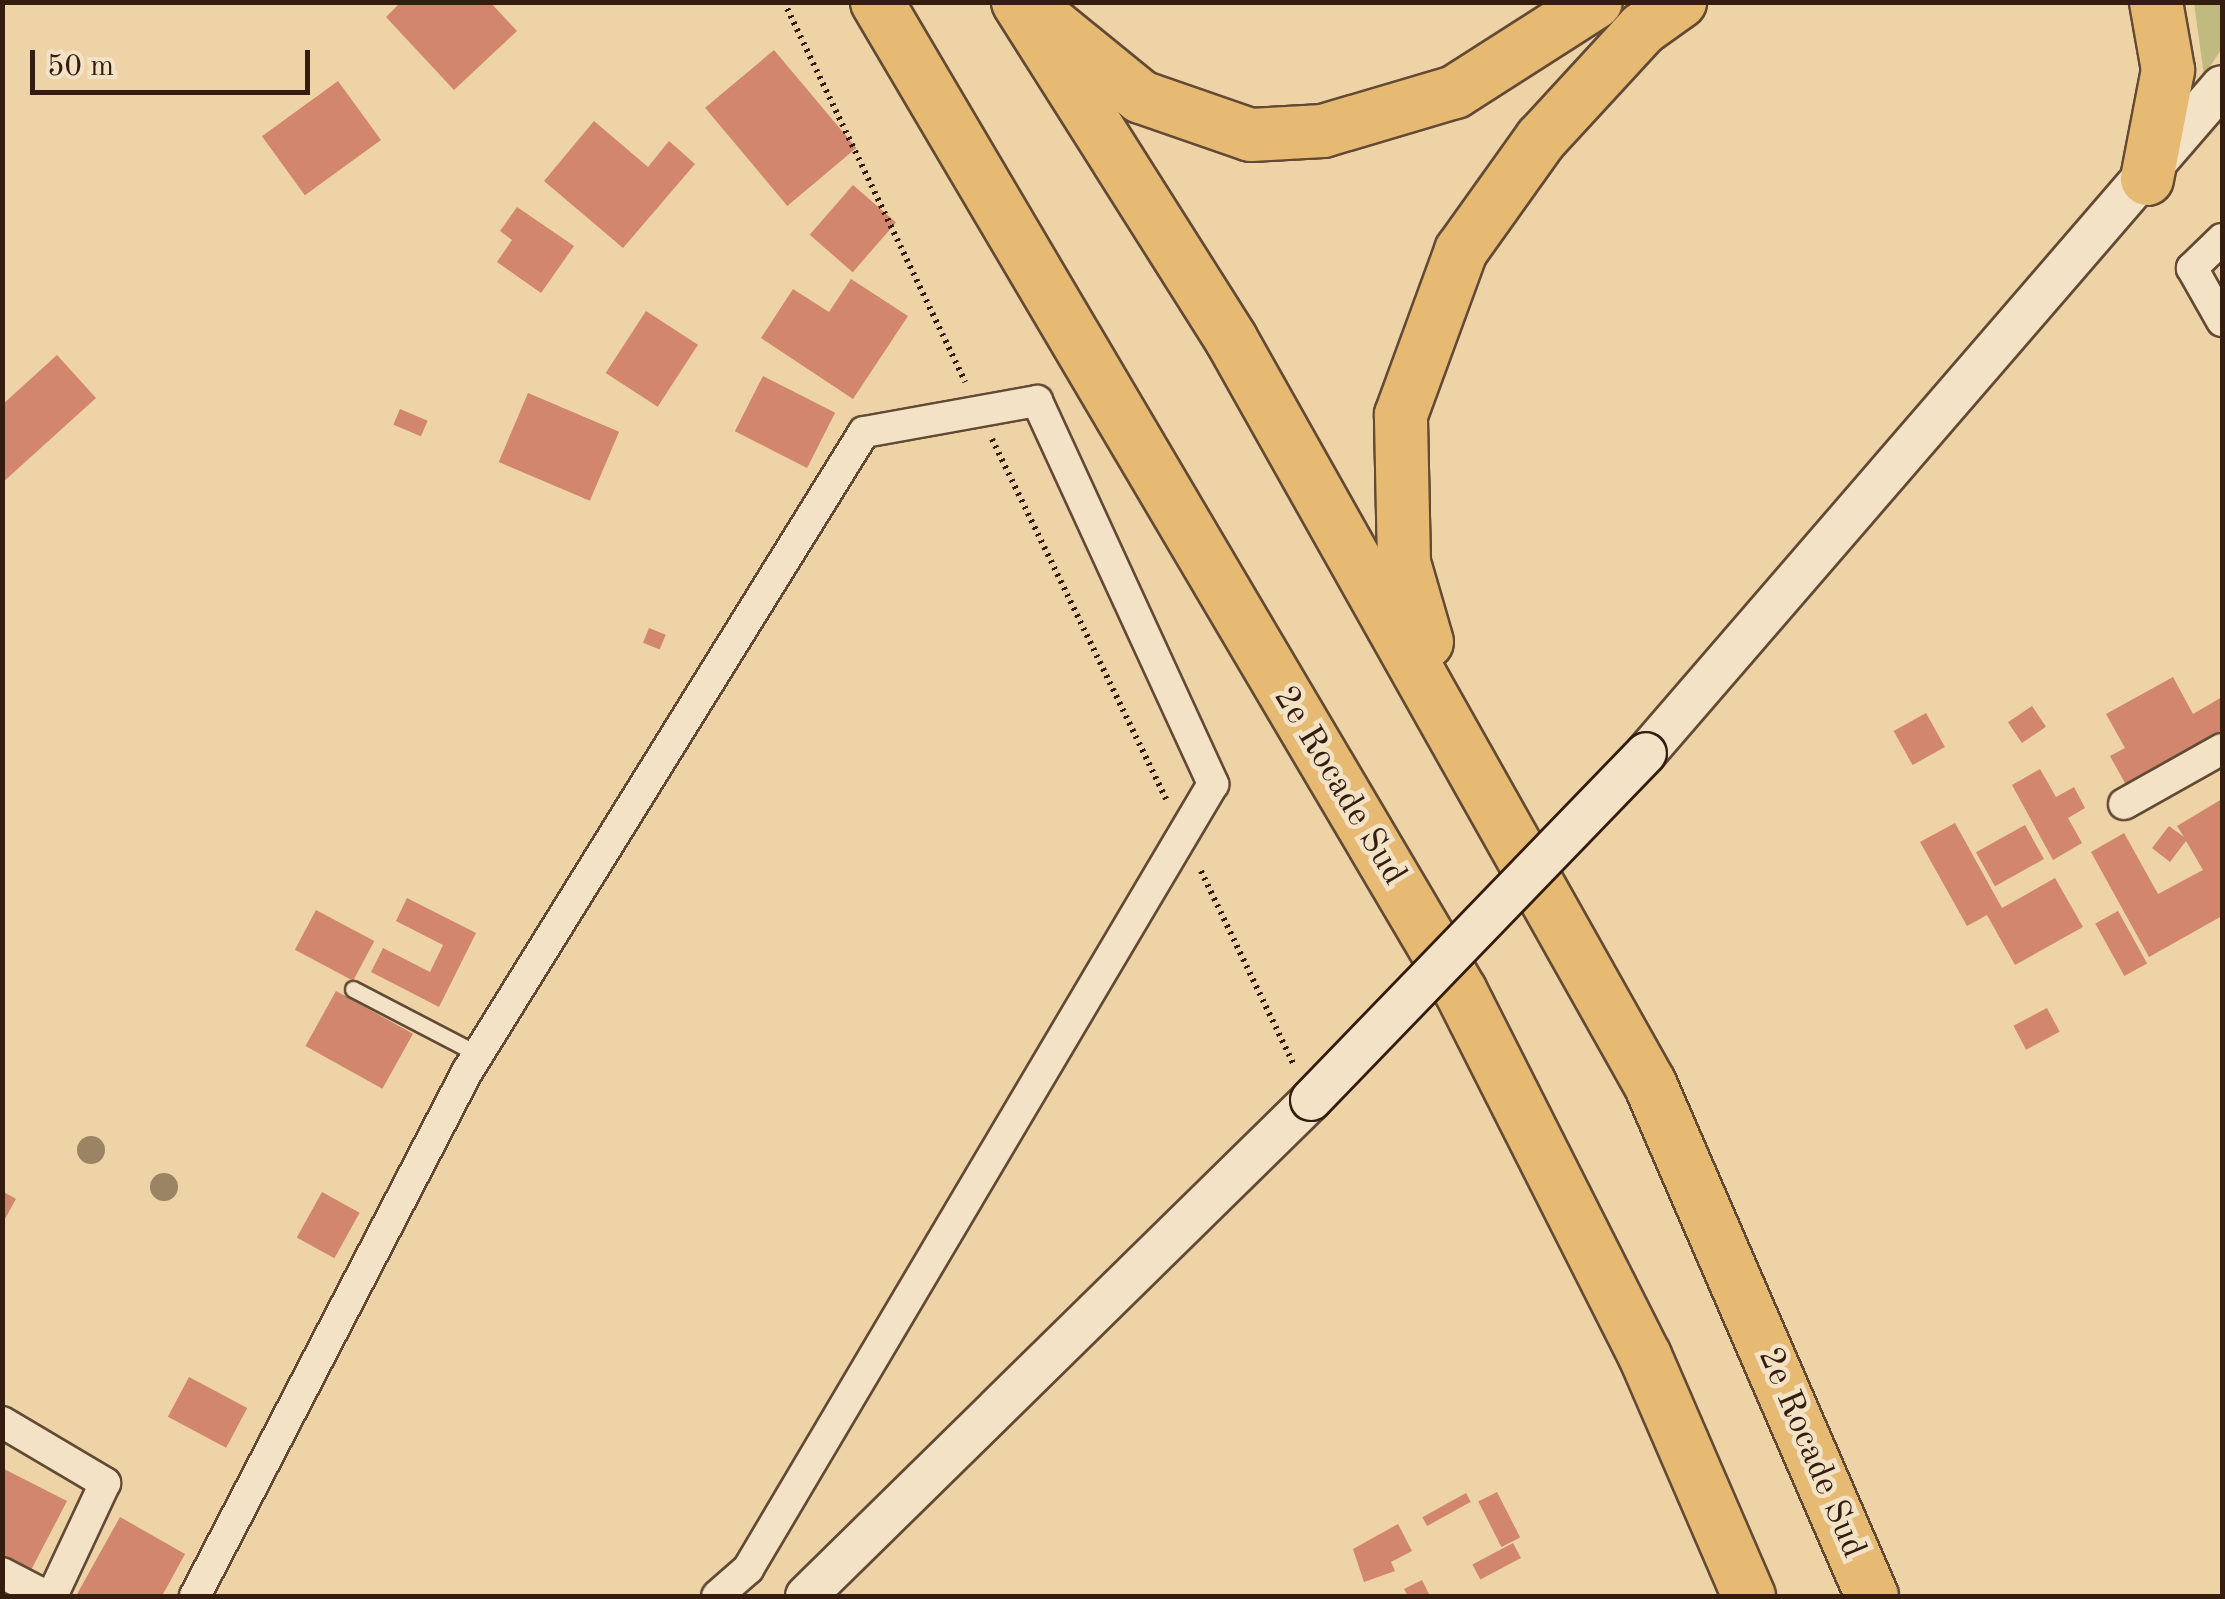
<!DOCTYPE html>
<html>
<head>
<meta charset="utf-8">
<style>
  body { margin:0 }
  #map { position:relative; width:2225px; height:1599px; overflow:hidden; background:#edd3a6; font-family:"Old Standard TT",serif }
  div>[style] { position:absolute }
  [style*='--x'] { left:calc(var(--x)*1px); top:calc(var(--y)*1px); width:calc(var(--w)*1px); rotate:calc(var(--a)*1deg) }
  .green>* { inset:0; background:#c0ba81 }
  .building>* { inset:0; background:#d1866d; transform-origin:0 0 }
  .path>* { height:6px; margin-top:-3px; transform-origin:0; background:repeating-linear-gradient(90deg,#341d0f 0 2.5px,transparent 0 7.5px) }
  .roads { filter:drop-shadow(2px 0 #624a35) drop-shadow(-2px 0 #624a35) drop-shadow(0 2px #624a35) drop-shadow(0 -2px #624a35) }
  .service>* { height:15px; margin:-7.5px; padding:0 7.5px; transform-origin:7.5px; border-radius:7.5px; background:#f3e2c5 }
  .minor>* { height:30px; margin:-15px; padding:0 15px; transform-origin:15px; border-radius:15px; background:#f3e2c5 }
  .secondary>* { height:40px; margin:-20px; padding:0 20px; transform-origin:20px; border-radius:20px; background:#f3e2c5 }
  .motorway>* { height:52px; margin:-26px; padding:0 26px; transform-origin:26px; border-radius:26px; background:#e6ba73 }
  .bridges { filter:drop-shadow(2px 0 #341d0f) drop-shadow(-2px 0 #341d0f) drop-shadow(0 2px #341d0f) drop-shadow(0 -2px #341d0f) }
  .secondary-bridge>* { height:40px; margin:-20px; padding:0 20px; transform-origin:20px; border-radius:20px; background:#f3e2c5 }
  .trees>* { width:28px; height:28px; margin:-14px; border-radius:50%; background:#9a8463 }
  span { translate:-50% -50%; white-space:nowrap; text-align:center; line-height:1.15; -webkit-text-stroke:9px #f3e2c5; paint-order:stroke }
  .street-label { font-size:35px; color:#341d0f }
  .frame { position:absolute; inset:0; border:5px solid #341d0f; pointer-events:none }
  .scale { position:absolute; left:30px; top:50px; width:280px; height:45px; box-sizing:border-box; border:5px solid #341d0f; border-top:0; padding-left:12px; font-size:30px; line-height:35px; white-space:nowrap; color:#341d0f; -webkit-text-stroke:8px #f3e2c5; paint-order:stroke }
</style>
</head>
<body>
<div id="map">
  <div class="green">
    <div style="clip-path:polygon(2194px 3px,2222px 3px,2222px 48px,2204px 76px)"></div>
  </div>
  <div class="building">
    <div style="clip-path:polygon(401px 2px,490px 2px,517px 31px,454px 90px,386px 17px)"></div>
    <div style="left:774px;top:50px;width:128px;height:90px;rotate:50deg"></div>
    <div style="left:338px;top:81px;width:73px;height:94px;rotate:54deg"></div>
    <div style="clip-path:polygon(594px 121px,648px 167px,669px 141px,695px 164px,623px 248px,544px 181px)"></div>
    <div style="left:853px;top:185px;width:57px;height:66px;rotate:41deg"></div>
    <div style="clip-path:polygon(517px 207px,574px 246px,541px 293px,497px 262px,512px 240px,500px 231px)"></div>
    <div style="clip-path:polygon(851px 279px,908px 316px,853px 399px,761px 338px,793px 289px,829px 312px)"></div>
    <div style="left:646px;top:311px;width:62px;height:74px;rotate:33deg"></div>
    <div style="clip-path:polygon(57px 355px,96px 398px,2px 483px,2px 405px)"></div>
    <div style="left:763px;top:376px;width:81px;height:62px;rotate:27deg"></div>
    <div style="left:528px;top:393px;width:99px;height:75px;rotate:23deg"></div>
    <div style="left:400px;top:409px;width:30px;height:17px;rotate:23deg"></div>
    <div style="left:649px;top:628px;width:18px;height:16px;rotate:22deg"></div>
    <div style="clip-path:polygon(2173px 677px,2193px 714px,2222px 697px,2222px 730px,2126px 785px,2110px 756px,2125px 748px,2106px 714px)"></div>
    <div style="left:2032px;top:706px;width:25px;height:29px;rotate:56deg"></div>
    <div style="left:1926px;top:713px;width:39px;height:37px;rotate:61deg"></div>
    <div style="clip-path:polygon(2040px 769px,2056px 797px,2074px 787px,2085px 808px,2068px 818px,2082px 843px,2053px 860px,2012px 785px)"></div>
    <div style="clip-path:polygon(2222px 799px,2222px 916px,2149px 957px,2091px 852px,2124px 833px,2158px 894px,2203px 870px,2186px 841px,2170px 862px,2152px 848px,2169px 826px,2184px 837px,2177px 826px)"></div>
    <div style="clip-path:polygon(1955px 823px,2002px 908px,2055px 878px,2083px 927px,2015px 965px,1987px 915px,1967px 926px,1920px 842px)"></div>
    <div style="left:2025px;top:825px;width:39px;height:56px;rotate:61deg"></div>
    <div style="clip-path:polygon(407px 898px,476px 933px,439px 1007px,371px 972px,383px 948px,430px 972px,443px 945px,396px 921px)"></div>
    <div style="left:316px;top:910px;width:66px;height:45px;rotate:28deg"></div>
    <div style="left:2118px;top:911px;width:60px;height:26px;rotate:61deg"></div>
    <div style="left:336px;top:991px;width:88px;height:63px;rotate:29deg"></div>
    <div style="left:2047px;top:1008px;width:27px;height:38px;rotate:62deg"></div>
    <div style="clip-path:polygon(2px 1191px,16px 1199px,2px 1224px)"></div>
    <div style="left:322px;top:1192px;width:43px;height:52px;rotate:29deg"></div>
    <div style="left:189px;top:1377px;width:66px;height:45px;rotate:28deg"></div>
    <div style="clip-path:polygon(2px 1468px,67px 1501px,30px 1572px,2px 1558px)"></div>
    <div style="left:1497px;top:1492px;width:51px;height:21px;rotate:63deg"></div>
    <div style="left:1466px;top:1493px;width:10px;height:50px;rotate:61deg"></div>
    <div style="clip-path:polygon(120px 1517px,185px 1554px,162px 1596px,76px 1596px)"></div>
    <div style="clip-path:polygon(1398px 1524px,1412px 1551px,1391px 1562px,1395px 1571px,1364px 1582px,1353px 1549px)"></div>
    <div style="left:1513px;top:1543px;width:17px;height:46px;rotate:62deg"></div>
    <div style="clip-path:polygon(1422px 1580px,1430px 1596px,1408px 1596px,1404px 1589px)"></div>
  </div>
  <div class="path">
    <div style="--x:784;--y:2;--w:421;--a:64.5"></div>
    <div style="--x:992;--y:439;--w:402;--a:64.2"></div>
    <div style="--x:1201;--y:871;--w:217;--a:64.4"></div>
  </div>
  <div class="roads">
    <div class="service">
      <div style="--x:353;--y:989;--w:141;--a:27.5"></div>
    </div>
    <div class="minor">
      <div style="--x:2222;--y:239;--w:42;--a:136"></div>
      <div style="--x:2192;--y:268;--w:61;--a:60.5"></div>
      <div style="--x:2124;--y:804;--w:112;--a:-29.3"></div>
      <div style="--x:2;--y:1422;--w:120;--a:30.6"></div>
      <div style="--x:105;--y:1483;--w:125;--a:115.1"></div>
      <div style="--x:2;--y:1573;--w:50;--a:27.6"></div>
      <div style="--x:195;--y:1596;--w:590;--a:-62.57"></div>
      <div style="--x:467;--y:1072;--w:753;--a:-58.19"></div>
      <div style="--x:864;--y:432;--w:176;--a:-10.2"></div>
      <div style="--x:1037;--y:401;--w:422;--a:65.3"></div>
      <div style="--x:1213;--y:784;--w:912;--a:120.64"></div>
      <div style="--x:748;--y:1569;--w:41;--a:138.9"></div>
    </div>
    <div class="secondary">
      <div style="--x:1646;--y:753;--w:881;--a:-49.19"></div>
      <div style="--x:806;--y:1596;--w:708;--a:-44.48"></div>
    </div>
    <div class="motorway">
      <div style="--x:877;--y:2;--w:1149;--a:59.46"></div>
      <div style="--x:1461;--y:992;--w:408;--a:63.2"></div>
      <div style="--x:1645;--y:1356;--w:262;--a:66.6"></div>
      <div style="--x:1018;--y:2;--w:399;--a:57.7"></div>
      <div style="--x:1231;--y:339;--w:855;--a:60.65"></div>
      <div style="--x:1650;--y:1084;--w:558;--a:66.56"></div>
      <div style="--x:1044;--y:18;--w:125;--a:39.2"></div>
      <div style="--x:1141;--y:97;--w:116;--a:19.1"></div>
      <div style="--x:1251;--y:135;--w:72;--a:-3.2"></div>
      <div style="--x:1323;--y:131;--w:138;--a:-16.5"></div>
      <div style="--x:1455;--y:92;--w:167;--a:-32.6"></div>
      <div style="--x:2147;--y:179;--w:111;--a:-79.1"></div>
      <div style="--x:2168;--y:70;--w:69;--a:-100"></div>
      <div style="--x:1427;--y:642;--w:82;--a:-106.2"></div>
      <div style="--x:1404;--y:563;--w:148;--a:-91.2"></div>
      <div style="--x:1401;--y:415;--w:175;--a:-69.9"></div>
      <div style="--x:1461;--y:251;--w:138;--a:-54.5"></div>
      <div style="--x:1541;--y:139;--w:149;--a:-47.4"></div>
      <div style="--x:1642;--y:29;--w:47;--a:-35.4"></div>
    </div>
  </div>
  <div class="bridges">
    <div class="secondary-bridge">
      <div style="--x:1311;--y:1100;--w:482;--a:-46"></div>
    </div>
  </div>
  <div class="trees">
    <div style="left:91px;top:1150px"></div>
    <div style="left:164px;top:1187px"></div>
  </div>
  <div class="street-label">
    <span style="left:1339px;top:786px;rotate:59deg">2e Rocade Sud</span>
    <span style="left:1811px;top:1453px;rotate:67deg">2e Rocade Sud</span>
  </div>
  <div class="frame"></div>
  <div class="scale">50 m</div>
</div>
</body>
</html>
